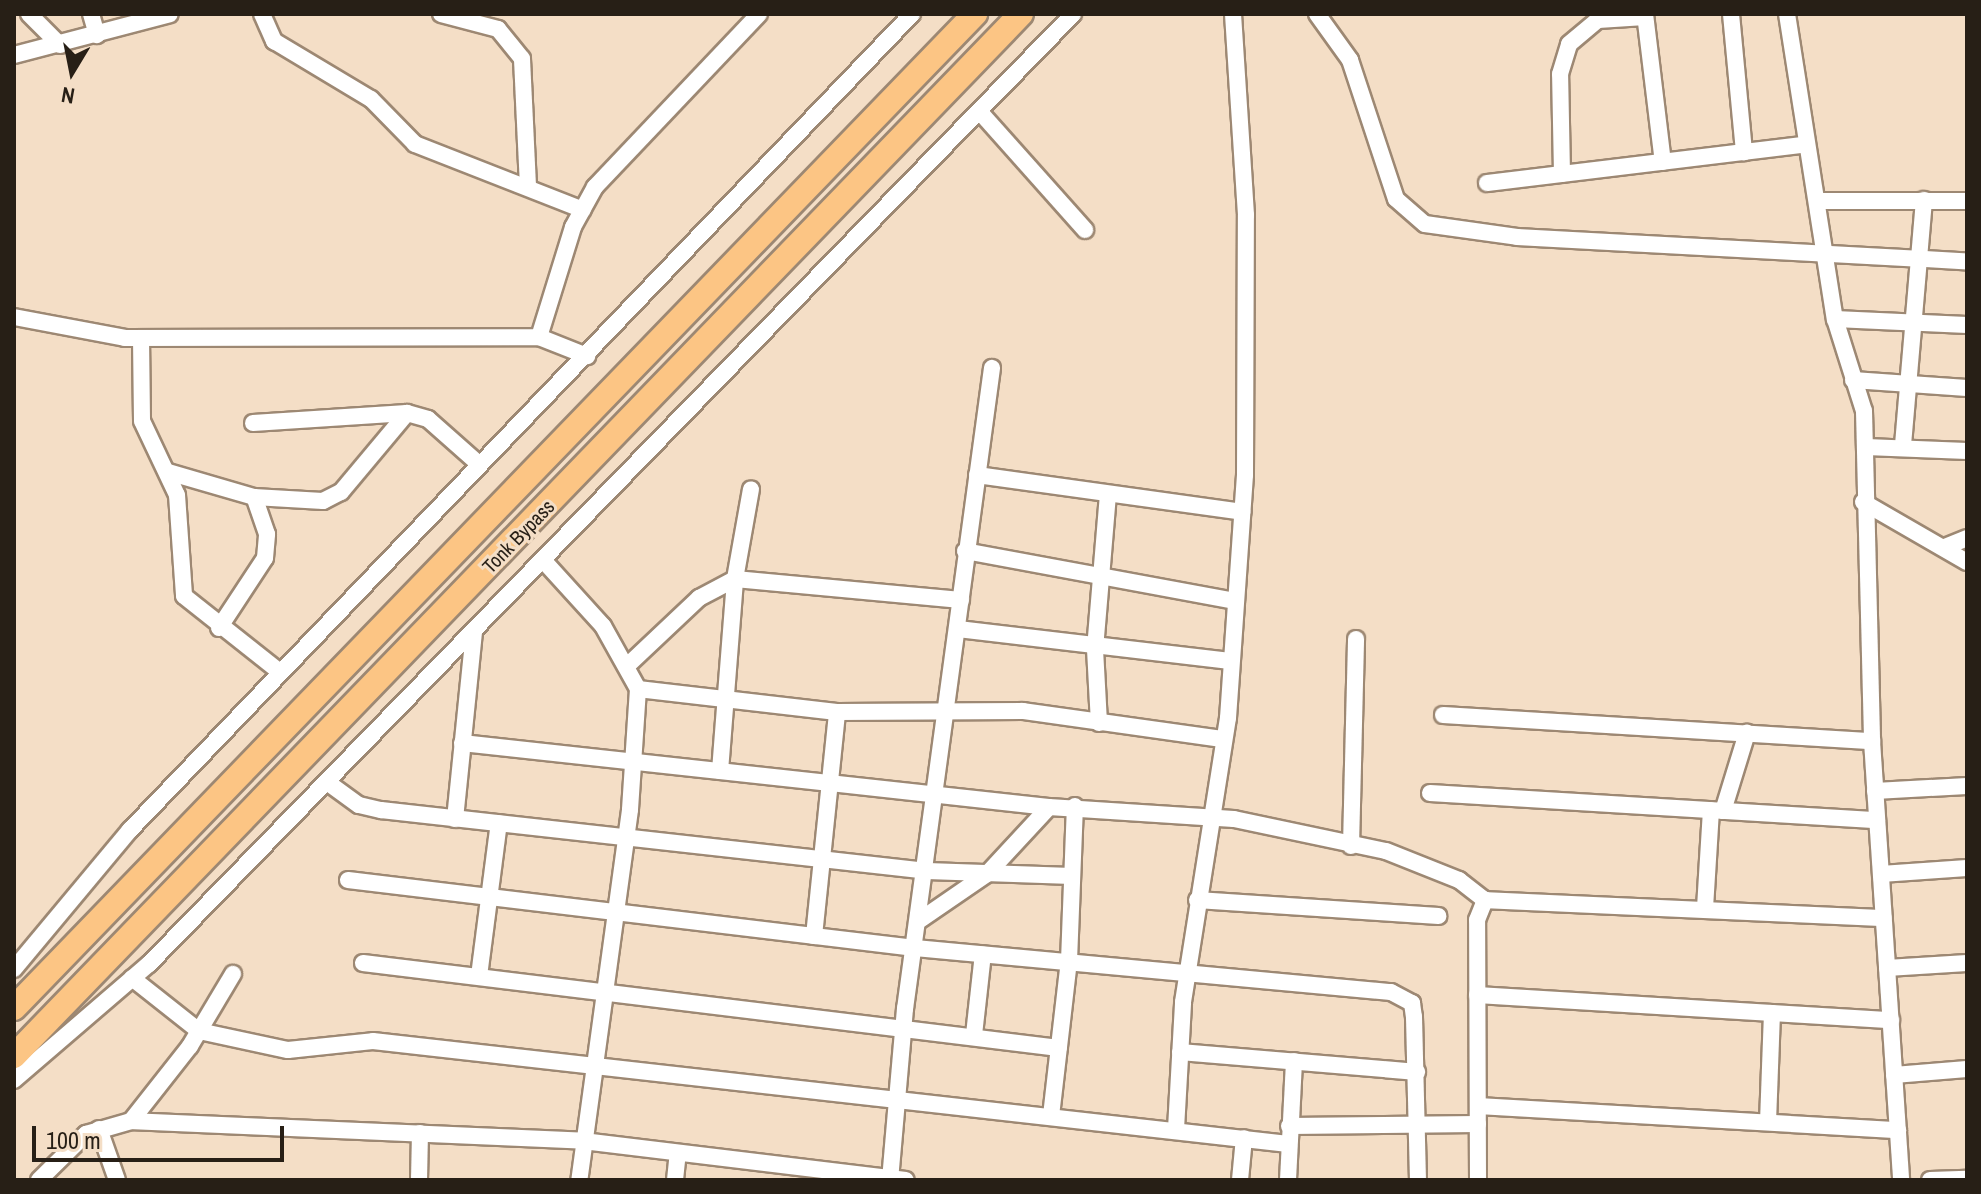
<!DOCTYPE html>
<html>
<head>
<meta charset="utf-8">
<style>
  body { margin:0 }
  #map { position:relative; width:1981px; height:1194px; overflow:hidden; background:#f4dec6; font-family:"Archivo Narrow",sans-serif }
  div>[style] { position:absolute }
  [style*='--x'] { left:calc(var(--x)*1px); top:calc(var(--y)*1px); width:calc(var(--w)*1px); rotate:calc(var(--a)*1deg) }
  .roads { filter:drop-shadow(2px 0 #9d8873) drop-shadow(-2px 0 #9d8873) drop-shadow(0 2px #9d8873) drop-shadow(0 -2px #9d8873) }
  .minor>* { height:16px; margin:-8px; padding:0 8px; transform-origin:8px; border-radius:8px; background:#fff }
  .highway>* { height:24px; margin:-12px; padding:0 12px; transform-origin:12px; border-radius:12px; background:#fcc584 }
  span { translate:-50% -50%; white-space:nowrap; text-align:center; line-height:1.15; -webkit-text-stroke:6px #f4dec6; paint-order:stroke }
  .street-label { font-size:20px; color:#271f16 }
  .frame { position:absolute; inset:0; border:16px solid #271f16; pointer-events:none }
  .north { position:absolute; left:32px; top:32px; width:80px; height:80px; -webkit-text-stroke:6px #f4dec6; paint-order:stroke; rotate:190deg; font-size:22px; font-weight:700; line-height:32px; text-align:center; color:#271f16 }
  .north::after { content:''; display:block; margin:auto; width:28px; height:36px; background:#271f16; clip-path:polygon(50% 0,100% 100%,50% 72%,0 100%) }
  .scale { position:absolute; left:32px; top:1126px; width:252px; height:36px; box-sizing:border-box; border:4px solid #271f16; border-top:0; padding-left:10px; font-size:24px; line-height:28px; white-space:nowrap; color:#271f16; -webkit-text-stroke:6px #f4dec6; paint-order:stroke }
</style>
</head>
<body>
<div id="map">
  <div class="roads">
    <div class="minor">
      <div style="--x:29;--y:14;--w:44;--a:45"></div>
      <div style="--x:91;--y:14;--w:22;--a:74"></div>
      <div style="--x:262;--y:14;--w:30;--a:66"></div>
      <div style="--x:274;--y:41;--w:113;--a:30.9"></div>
      <div style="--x:371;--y:99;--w:63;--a:45.6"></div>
      <div style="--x:415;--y:144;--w:180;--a:21.4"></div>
      <div style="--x:441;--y:14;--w:59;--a:14.7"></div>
      <div style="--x:498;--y:29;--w:38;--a:51"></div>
      <div style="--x:522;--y:59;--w:128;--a:87.3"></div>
      <div style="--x:1317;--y:14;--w:57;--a:54.3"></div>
      <div style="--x:1350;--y:60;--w:146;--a:71.7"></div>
      <div style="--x:1396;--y:199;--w:38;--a:41"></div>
      <div style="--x:1425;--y:224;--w:93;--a:8"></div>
      <div style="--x:1517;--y:237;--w:451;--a:3.1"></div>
      <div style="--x:1645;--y:14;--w:149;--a:83.1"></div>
      <div style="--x:1731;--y:14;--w:139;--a:84.6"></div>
      <div style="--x:1787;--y:14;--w:309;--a:81.1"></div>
      <div style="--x:1835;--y:319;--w:96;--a:72.5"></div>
      <div style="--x:1864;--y:411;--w:330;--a:88.6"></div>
      <div style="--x:1872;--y:741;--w:440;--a:86.2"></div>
      <div style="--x:14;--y:55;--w:161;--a:-14.7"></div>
      <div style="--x:980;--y:112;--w:158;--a:48.3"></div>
      <div style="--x:1562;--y:174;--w:100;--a:-91.1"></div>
      <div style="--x:1560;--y:74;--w:31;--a:-73"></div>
      <div style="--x:1569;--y:44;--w:38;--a:-40"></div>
      <div style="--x:1598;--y:20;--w:47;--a:-3.7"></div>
      <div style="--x:1487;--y:183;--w:318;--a:-6.9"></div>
      <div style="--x:1817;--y:201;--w:150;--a:0"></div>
      <div style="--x:14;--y:317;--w:113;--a:10.7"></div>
      <div style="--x:125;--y:338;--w:414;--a:-0.1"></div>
      <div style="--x:539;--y:337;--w:52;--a:21.6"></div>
      <div style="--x:1835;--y:319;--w:132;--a:2.6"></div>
      <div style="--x:539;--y:337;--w:115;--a:-72.8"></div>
      <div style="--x:573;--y:227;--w:46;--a:-61.2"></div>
      <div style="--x:595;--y:187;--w:238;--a:-46.5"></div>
      <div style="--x:141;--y:338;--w:83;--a:89.3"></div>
      <div style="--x:142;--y:421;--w:82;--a:64.7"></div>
      <div style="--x:177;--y:495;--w:101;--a:86"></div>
      <div style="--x:184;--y:596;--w:122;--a:38.4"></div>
      <div style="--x:1853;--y:380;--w:114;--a:4"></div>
      <div style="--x:253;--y:423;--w:154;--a:-3.7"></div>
      <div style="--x:407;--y:413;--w:22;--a:16"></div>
      <div style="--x:428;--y:419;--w:69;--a:41.5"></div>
      <div style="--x:1903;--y:445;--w:246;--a:-85.1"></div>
      <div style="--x:1866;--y:447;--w:101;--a:2.3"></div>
      <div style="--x:168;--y:472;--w:90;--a:16.2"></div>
      <div style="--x:254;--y:497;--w:69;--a:3.3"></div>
      <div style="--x:323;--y:501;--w:20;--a:-27"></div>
      <div style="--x:341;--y:492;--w:103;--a:-50.1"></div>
      <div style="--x:977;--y:475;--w:268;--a:7.9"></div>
      <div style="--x:1863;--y:502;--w:120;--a:30"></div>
      <div style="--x:1945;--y:547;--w:24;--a:-22"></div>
      <div style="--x:965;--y:551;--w:274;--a:10.5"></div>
      <div style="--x:543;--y:560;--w:89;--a:47.7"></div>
      <div style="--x:603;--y:626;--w:72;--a:60.9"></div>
      <div style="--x:638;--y:689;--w:121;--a:93.8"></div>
      <div style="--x:630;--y:810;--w:373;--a:97.8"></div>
      <div style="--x:219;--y:628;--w:84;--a:-56.7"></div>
      <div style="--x:265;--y:558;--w:24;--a:-85"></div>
      <div style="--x:267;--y:534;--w:39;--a:-109"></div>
      <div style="--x:958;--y:629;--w:274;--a:6.7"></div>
      <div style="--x:628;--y:665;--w:98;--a:-43.3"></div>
      <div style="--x:699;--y:598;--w:41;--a:-27.8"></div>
      <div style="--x:735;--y:579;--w:227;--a:5.3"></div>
      <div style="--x:638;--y:689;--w:200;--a:6.6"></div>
      <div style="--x:837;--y:712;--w:186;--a:-0.3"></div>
      <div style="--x:1023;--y:711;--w:202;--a:8"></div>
      <div style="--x:1443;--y:715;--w:430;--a:3.5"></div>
      <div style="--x:1099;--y:723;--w:74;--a:-93.1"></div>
      <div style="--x:1095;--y:649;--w:155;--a:-85.2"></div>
      <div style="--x:462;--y:743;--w:590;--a:6.22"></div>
      <div style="--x:1049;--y:807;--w:185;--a:3.7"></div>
      <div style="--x:1234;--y:819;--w:155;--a:11.9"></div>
      <div style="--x:1386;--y:851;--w:79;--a:21.7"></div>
      <div style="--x:1459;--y:880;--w:33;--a:38"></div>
      <div style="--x:720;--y:771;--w:193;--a:-85.5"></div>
      <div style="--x:735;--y:579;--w:91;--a:-79.9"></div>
      <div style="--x:327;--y:782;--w:39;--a:36"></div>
      <div style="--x:359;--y:805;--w:23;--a:13"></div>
      <div style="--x:381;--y:810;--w:549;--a:6.37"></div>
      <div style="--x:927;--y:871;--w:145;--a:2"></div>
      <div style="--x:1875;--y:791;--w:92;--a:-3.1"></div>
      <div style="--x:1430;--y:793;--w:448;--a:3.5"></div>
      <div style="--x:1723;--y:811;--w:82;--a:-72.9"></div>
      <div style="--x:455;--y:819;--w:189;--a:-84.2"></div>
      <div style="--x:1351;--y:846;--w:207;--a:-88.6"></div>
      <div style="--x:1881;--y:874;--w:86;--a:-4"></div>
      <div style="--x:348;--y:880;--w:571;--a:6.84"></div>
      <div style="--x:915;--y:948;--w:478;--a:5.3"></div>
      <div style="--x:1391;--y:992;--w:24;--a:28"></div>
      <div style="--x:1412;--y:1003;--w:14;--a:82"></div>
      <div style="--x:1414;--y:1017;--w:163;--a:88.6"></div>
      <div style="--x:1197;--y:900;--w:242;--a:3.8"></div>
      <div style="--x:1705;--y:908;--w:98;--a:-86.5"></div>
      <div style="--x:920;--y:920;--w:81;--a:-34.5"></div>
      <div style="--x:987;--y:874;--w:91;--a:-47.2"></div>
      <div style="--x:814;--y:936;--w:225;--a:-84.1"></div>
      <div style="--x:363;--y:963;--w:701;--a:6.96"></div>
      <div style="--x:1887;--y:968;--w:80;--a:-3.6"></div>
      <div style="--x:14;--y:969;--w:181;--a:-50.2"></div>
      <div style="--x:130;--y:830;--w:1130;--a:-46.22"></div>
      <div style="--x:479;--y:976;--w:154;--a:-82.6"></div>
      <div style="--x:132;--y:978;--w:85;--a:38.3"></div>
      <div style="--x:199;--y:1031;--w:91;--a:12.1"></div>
      <div style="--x:288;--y:1050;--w:85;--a:-6"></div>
      <div style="--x:373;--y:1041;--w:921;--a:6.42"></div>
      <div style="--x:1477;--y:995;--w:415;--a:3.5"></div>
      <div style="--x:974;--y:1035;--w:81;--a:-83.7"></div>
      <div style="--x:1180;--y:1052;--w:238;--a:4.8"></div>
      <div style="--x:1894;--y:1075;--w:73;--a:-4.7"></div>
      <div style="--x:14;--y:1080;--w:178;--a:-40.7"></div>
      <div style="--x:149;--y:964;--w:1325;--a:-45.79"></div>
      <div style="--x:1478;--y:1106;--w:421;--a:3.3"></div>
      <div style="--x:1051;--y:1116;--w:156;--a:-83.4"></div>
      <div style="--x:1069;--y:961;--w:155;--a:-87.8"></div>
      <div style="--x:131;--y:1121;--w:95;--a:-51.8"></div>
      <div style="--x:190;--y:1046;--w:84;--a:-59.2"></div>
      <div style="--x:1768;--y:1122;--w:109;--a:-87.9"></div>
      <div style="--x:1289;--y:1126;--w:189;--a:-0.6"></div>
      <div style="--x:99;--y:1129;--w:54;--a:70.6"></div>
      <div style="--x:1176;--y:1129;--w:127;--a:-86.8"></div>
      <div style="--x:1183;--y:1002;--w:288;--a:-81"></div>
      <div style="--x:1228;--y:718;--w:244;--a:-86"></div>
      <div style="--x:1245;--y:475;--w:260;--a:-89.8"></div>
      <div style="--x:1246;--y:215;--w:201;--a:-93.7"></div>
      <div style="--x:39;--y:1180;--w:66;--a:-44.4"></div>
      <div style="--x:86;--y:1134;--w:47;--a:-16.1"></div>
      <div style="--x:131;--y:1121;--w:452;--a:2.5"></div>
      <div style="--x:583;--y:1141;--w:325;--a:6.9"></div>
      <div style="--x:419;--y:1180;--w:47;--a:-88.8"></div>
      <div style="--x:675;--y:1180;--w:27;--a:-84"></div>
      <div style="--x:890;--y:1180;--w:172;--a:-85"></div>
      <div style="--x:905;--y:1009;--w:647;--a:-82.27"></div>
      <div style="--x:1240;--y:1180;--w:42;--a:-84.6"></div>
      <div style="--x:1288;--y:1180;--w:119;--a:-87.1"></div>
      <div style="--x:1478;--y:1180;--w:260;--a:-90.2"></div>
      <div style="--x:1477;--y:920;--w:22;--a:-68"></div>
      <div style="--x:1485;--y:900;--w:399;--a:2.6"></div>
      <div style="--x:1930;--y:1180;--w:37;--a:-2"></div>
    </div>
    <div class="highway">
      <div style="--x:14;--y:1008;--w:1383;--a:-45.97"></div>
      <div style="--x:14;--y:1056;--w:1449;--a:-45.98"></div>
    </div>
  </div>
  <div class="street-label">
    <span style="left:518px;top:536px;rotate:-46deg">Tonk Bypass</span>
  </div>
  <div class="frame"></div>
  <div class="north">N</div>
  <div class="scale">100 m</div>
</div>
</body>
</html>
